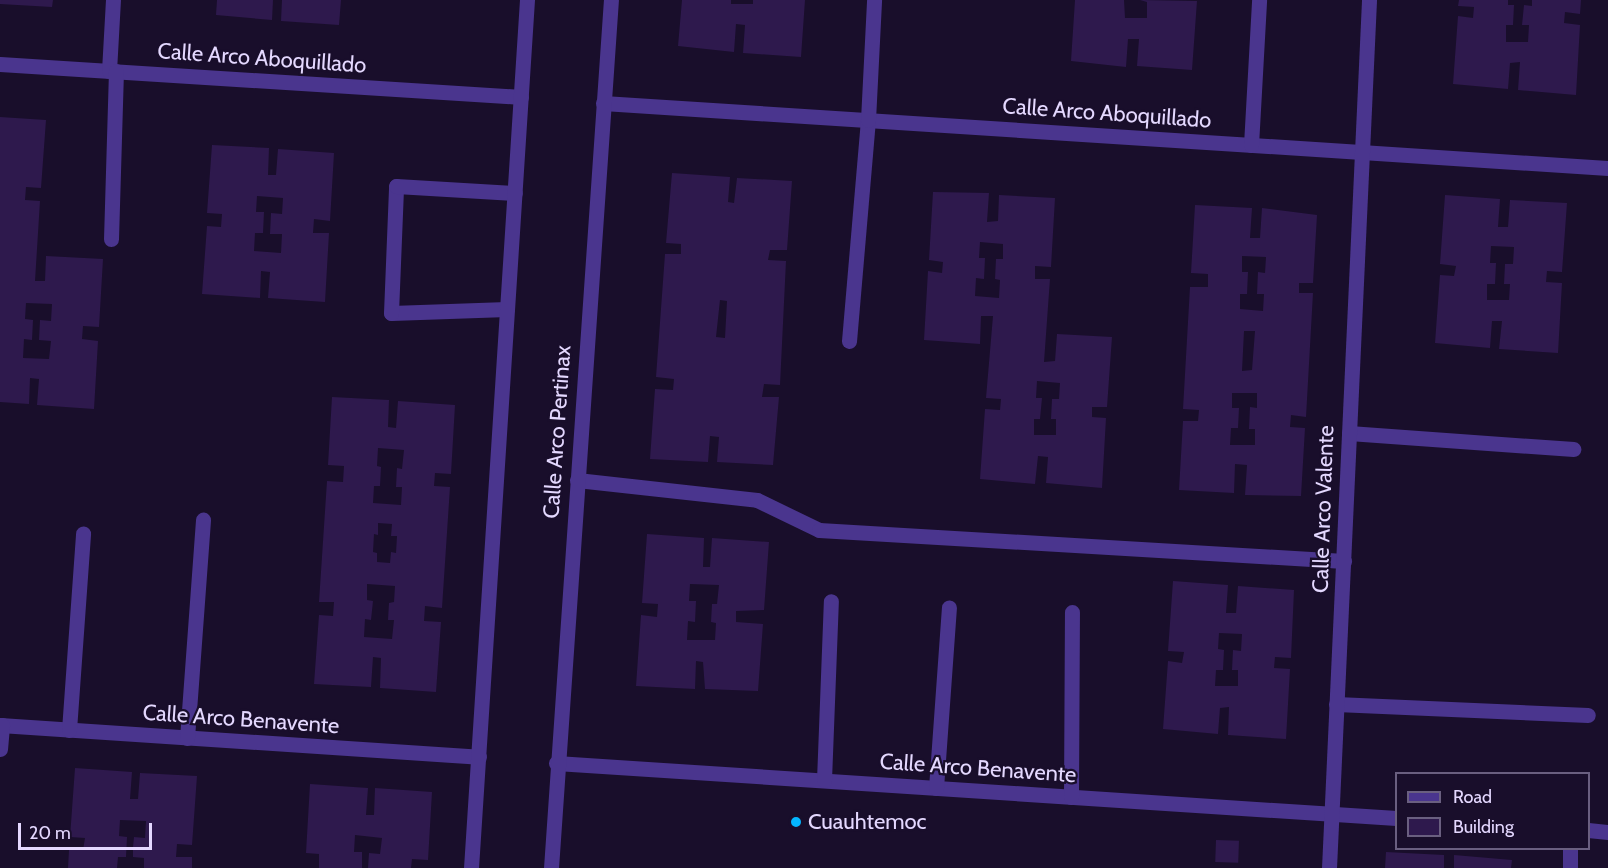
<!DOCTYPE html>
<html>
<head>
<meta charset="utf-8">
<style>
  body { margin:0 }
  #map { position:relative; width:1608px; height:868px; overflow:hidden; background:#190e2b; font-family:Cabin,sans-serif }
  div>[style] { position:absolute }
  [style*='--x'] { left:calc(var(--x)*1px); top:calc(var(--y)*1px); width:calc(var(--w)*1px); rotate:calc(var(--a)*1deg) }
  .building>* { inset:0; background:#2e194d; transform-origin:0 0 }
  .minor>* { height:15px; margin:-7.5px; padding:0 7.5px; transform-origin:7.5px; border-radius:7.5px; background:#4a358e }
  .dots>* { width:16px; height:16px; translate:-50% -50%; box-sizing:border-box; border:3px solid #190e2b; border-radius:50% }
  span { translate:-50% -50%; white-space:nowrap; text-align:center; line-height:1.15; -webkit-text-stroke:4.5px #190e2b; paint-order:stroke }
  .street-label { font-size:22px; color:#e4d8ff }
  .poi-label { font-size:22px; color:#e4d8ff }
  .left { translate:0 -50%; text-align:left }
  .legend { position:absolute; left:1395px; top:772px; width:195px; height:78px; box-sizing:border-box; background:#190e2b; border:2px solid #6a5f80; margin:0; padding:8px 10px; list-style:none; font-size:18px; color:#e4d8ff }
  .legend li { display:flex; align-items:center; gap:12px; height:30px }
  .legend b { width:30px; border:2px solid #6a5f80 }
  .scale { position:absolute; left:18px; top:823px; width:134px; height:27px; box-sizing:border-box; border:3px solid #e4d8ff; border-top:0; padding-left:8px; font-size:18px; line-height:21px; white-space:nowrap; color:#e4d8ff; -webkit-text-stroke:4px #190e2b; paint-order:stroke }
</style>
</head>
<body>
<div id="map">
  <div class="building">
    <div style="clip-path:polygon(0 0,53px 0,52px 7px,0 4px)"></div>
    <div style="clip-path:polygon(217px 0,273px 0,272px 20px,216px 15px)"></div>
    <div style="clip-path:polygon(282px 0,341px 0,339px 25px,281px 21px)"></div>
    <div style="clip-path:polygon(682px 0,731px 0,731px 4px,753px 4px,753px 0,805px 0,801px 57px,743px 53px,745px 25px,736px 24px,734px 52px,678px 46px)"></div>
    <div style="clip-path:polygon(1075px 0,1124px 0,1125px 18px,1147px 18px,1147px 2px,1140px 0,1197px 1px,1192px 70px,1137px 66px,1139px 39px,1128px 39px,1126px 67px,1071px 61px)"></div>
    <div style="clip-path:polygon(1459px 0,1508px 0,1508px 5px,1514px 5px,1513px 25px,1506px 25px,1506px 42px,1528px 42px,1529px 25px,1522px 25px,1524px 5px,1532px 6px,1532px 0,1581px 0,1580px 14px,1565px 12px,1564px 23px,1580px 25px,1576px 95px,1518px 90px,1520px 62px,1510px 63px,1508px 89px,1453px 84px,1458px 16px,1473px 18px,1474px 7px,1458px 6px)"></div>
    <div style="clip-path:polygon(evenodd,0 117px,46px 120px,41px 188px,26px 187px,25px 200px,40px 201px,35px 281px,45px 281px,46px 256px,103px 259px,99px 327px,83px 326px,82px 339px,98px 341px,94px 409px,37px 405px,39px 379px,30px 378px,29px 404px,0 402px,0 117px,26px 303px,52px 304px,51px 321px,40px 320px,39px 340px,51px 341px,49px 359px,23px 358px,24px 339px,32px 340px,33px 320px,25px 319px,26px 303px)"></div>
    <div style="clip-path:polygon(evenodd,212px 145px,269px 148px,268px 175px,276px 175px,278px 149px,334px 153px,330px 221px,314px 219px,313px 233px,329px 233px,325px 302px,268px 298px,270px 272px,261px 271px,260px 298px,202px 294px,207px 226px,221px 227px,222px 214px,207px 213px,212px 145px,257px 196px,283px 198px,282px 214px,271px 213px,270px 234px,282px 234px,281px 253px,254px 251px,255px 233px,263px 233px,264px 212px,256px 212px,257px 196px)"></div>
    <div style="clip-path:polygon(evenodd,672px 173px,730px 177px,728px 202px,734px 203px,737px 178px,792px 181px,787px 250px,770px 250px,768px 260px,786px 261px,780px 385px,764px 384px,762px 397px,779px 397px,773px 465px,717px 462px,719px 437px,710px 436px,708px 462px,650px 459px,655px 389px,673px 390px,674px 379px,656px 377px,665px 254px,681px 254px,681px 244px,666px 243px,672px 173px,720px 300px,727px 301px,725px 338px,716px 337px,720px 300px)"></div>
    <div style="clip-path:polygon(evenodd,933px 192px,989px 193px,987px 222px,998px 221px,999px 195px,1055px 198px,1051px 267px,1035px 266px,1035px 279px,1050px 279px,1044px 362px,1055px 361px,1057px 334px,1112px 337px,1107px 407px,1092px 407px,1092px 417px,1106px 418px,1102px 488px,1046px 483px,1048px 457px,1038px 456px,1035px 484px,980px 479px,985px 409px,1000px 410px,1001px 399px,986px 398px,993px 316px,981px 316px,980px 344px,924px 340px,928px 271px,942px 273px,943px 262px,929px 260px,933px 192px,980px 242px,1003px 244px,1003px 259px,996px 259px,995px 279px,1000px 280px,999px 298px,975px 296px,976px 278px,984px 279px,985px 258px,979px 258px,980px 242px,933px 192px,1037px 381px,1060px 383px,1059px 399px,1052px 399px,1051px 419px,1056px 419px,1056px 435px,1034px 435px,1034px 419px,1040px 419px,1042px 398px,1036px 398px,1037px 381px)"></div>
    <div style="clip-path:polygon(evenodd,1445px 195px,1500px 199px,1498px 227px,1508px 227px,1510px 200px,1567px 203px,1562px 272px,1547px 271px,1546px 282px,1562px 283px,1558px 353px,1499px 349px,1502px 321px,1492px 321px,1490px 348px,1435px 343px,1440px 275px,1454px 276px,1456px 266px,1440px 264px,1445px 195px,1491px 246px,1514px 247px,1513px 264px,1505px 264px,1504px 284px,1510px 284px,1509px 300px,1487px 300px,1487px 284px,1495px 284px,1496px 263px,1490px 263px,1491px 246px)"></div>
    <div style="clip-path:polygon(evenodd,1195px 205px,1252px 208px,1250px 238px,1260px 238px,1262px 208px,1317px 215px,1313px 283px,1299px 283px,1299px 293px,1313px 293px,1306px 417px,1291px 415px,1290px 427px,1305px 428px,1301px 496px,1245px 495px,1247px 465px,1235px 464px,1234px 493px,1179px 490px,1183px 421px,1198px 421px,1199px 410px,1183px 409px,1190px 287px,1208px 287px,1208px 274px,1191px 273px,1195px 205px,1242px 256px,1266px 257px,1265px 273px,1258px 272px,1257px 294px,1264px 294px,1263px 311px,1240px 309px,1240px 294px,1247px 294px,1248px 272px,1242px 272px,1242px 256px,1195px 205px,1244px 331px,1255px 331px,1252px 370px,1242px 371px,1244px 331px,1195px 205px,1232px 393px,1257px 393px,1257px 408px,1250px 407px,1249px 429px,1255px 429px,1255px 445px,1230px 445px,1231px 428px,1238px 428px,1239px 408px,1232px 408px,1232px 393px)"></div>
    <div style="clip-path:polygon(evenodd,332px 397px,389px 400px,388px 427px,396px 428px,398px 401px,455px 405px,451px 474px,435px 473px,434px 486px,450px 487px,442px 608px,425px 606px,424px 621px,441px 622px,436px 692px,380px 688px,381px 658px,373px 657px,371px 687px,314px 684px,319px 615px,333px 616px,334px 602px,319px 602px,327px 481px,343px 482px,344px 466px,328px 465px,332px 397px,378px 448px,404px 450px,402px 469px,397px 468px,396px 487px,402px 487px,401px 505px,373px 503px,374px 486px,380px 486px,381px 467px,377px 466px,378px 448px,332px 397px,378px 523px,392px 524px,391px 536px,397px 536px,396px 553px,391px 552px,390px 563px,377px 562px,377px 553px,373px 552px,374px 534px,378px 535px,378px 523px,332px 397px,367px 584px,395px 586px,394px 602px,389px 603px,388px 620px,394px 620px,392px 639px,364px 637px,365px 619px,371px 620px,373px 601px,367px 600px,367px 584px)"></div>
    <div style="clip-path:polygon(evenodd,647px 534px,704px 538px,703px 567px,710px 567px,712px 538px,769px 542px,764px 610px,736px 611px,736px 622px,763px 624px,758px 691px,705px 689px,703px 662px,696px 661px,695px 689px,636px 686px,641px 615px,657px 617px,658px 604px,642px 603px,647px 534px,690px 584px,719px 585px,717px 604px,712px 604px,711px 622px,716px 623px,715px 640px,687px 640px,688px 621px,695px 622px,696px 601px,689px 601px,690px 584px)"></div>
    <div style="clip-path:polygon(evenodd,1173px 581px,1228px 585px,1226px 613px,1236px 613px,1238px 586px,1294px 590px,1291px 658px,1275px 657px,1274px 668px,1290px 669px,1286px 739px,1228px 735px,1229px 707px,1220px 708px,1218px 734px,1163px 729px,1168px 661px,1182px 663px,1184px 652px,1168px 651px,1173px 581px,1219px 633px,1242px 634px,1241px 651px,1233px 650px,1232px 670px,1238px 670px,1238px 686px,1215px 686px,1216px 670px,1223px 670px,1224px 650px,1218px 649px,1219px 633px)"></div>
    <div style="clip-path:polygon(75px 768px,132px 772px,130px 799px,138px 799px,140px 773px,197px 776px,192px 845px,177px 844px,176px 857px,192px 857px,192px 868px,144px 868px,144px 858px,133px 857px,133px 847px,134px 837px,145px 838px,146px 821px,120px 820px,119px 836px,127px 837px,126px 857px,118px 857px,117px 868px,68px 868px,69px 850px,83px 850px,85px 838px,70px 837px)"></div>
    <div style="clip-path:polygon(310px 784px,368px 788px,366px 815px,374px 815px,375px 788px,432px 792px,428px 860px,412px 859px,411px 868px,368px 868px,369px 853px,380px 854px,382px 838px,355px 835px,354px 852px,362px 852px,362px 868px,319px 868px,319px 854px,306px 853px)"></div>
    <div style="left:1216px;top:840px;width:23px;height:22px;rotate:2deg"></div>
    <div style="clip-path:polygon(1386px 852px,1444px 855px,1444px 868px,1385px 868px)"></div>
    <div style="clip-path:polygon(1454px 855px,1512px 860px,1511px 868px,1454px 868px)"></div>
  </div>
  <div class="minor">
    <div style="--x:0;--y:64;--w:522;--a:3.62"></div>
    <div style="--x:109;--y:71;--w:71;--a:-86.8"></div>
    <div style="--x:603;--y:103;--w:1007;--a:3.7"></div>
    <div style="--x:1251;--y:145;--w:145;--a:-86.8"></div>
    <div style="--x:111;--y:239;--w:168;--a:-88.3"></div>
    <div style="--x:507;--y:309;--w:116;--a:178"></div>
    <div style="--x:391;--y:313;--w:127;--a:-87.7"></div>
    <div style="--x:396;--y:186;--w:119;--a:3.4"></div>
    <div style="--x:849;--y:341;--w:222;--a:-85.1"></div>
    <div style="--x:868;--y:120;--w:120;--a:-87.1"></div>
    <div style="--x:1349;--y:433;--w:225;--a:4.1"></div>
    <div style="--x:577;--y:480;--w:181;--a:6.3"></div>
    <div style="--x:757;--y:500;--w:69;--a:25.8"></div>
    <div style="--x:819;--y:530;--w:526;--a:3.38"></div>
    <div style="--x:1336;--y:704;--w:252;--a:2.5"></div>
    <div style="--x:0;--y:725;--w:480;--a:3.8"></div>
    <div style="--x:69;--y:730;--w:197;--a:-85.9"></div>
    <div style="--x:187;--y:738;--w:219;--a:-85.8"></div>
    <div style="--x:0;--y:749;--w:24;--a:-85"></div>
    <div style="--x:556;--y:763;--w:842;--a:3.75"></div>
    <div style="--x:824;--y:780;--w:179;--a:-87.8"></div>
    <div style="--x:936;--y:788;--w:181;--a:-85.9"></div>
    <div style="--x:1071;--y:797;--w:185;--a:-89.7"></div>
    <div style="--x:1588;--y:830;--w:20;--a:6"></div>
    <div style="--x:471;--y:868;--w:870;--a:-86.31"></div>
    <div style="--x:551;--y:868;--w:870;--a:-86.05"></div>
    <div style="--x:1329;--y:868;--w:869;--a:-87.36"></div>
    <div style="--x:1570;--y:868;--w:20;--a:-90"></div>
  </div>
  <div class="dots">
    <div style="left:796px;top:822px;background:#04b6ff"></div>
  </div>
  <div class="street-label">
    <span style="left:262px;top:58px;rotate:4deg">Calle Arco Aboquillado</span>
    <span style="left:1107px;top:113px;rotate:4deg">Calle Arco Aboquillado</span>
    <span style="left:557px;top:432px;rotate:-86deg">Calle Arco Pertinax</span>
    <span style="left:1323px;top:509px;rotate:-88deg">Calle Arco Valente</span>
    <span style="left:241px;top:719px;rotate:4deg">Calle Arco Benavente</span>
    <span style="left:978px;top:768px;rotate:4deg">Calle Arco Benavente</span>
  </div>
  <div class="poi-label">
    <span class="left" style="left:808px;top:822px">Cuauhtemoc</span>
  </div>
  <ul class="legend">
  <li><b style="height:8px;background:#4a358e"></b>Road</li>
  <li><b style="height:16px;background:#2e194d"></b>Building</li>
  </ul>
  <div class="scale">20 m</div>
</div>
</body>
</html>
